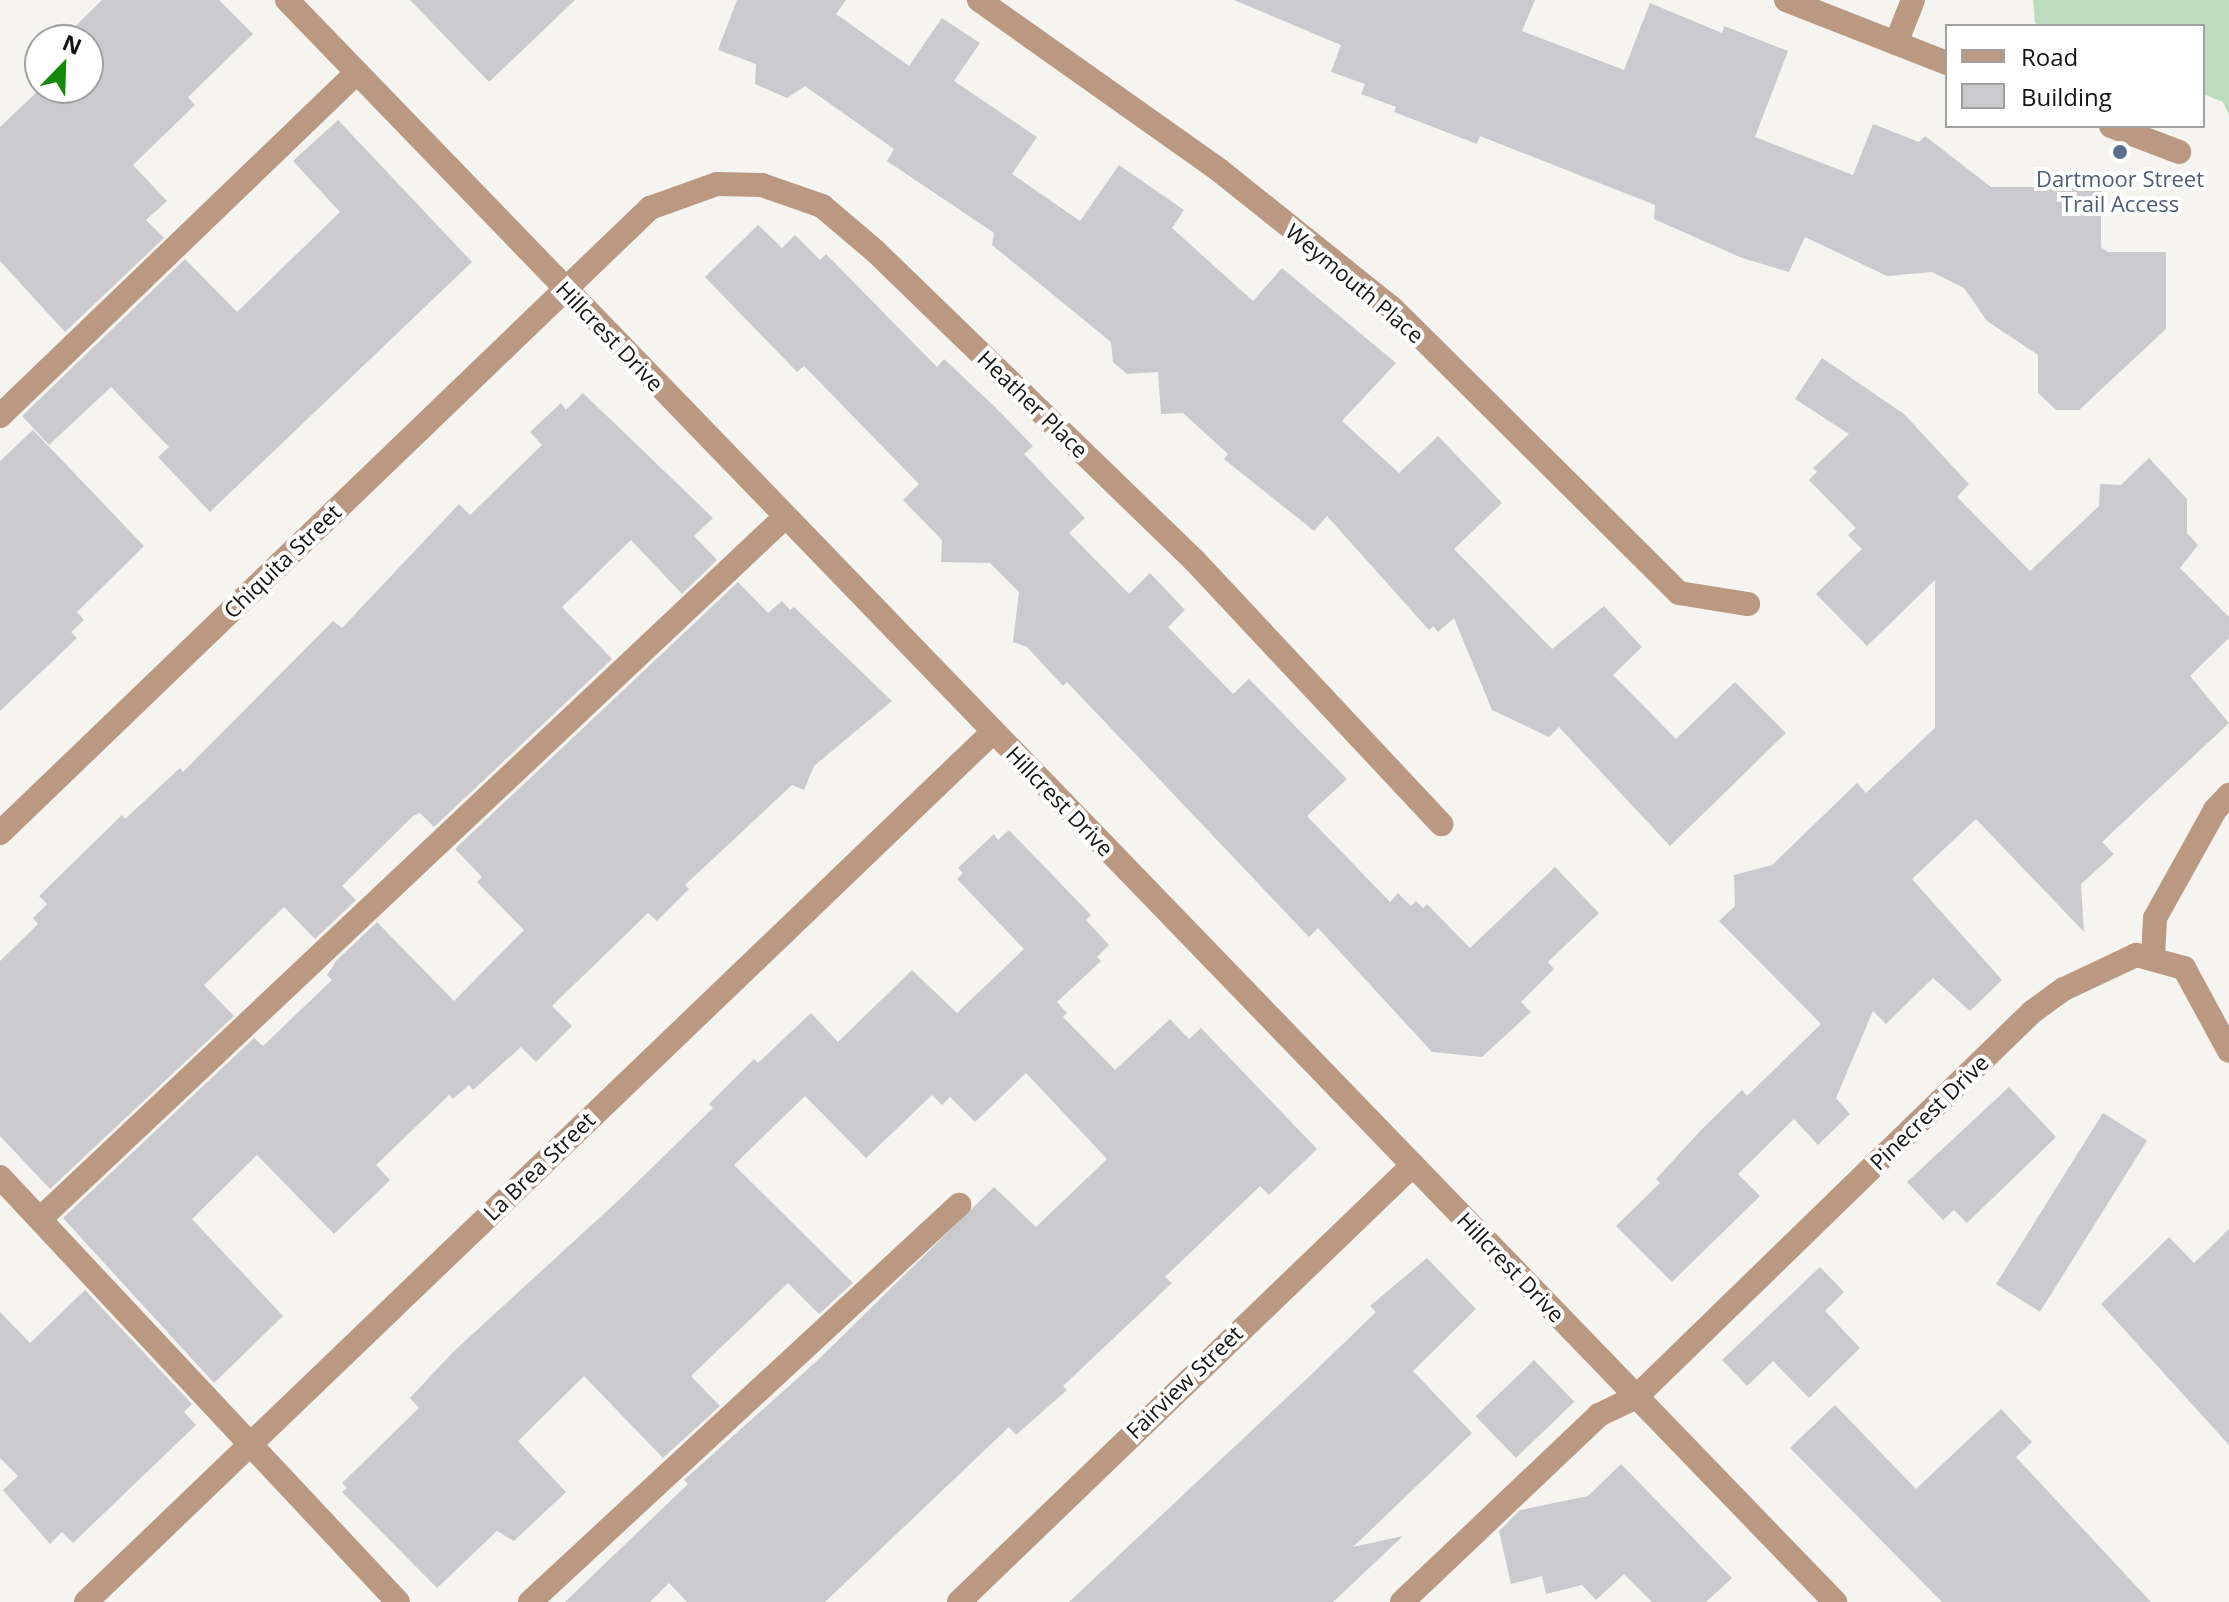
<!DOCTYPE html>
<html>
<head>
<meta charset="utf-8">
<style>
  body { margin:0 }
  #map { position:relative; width:2229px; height:1602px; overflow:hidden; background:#f5f4f0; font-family:"Open Sans",sans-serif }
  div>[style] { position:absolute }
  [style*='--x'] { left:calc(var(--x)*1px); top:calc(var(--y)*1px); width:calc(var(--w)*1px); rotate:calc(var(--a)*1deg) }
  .green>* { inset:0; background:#bddbbf }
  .building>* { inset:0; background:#cacace; transform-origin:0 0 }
  .minor>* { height:24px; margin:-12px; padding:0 12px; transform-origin:12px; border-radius:12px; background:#bb9882 }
  .dots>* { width:22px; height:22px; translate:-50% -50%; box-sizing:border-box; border:4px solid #fff; border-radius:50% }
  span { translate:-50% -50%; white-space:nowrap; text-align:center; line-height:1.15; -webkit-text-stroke:8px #fff; paint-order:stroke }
  .service-label { font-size:22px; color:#4e5e75 }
  .street-label { font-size:22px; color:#141412 }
  .legend { position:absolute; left:1945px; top:24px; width:260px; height:104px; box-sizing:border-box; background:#fff; border:2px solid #a1a1a0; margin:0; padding:10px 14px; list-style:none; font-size:24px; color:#141412 }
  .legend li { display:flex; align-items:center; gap:16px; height:40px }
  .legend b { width:40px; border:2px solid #a1a1a0 }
  .north { position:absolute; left:24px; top:24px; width:80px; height:80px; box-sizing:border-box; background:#fff; border:2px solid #a1a1a0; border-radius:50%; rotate:23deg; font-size:22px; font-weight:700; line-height:32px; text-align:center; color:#141412 }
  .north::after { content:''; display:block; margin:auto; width:28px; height:36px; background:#16890a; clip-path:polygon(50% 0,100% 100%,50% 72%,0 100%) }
</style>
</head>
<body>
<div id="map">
  <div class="green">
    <div style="clip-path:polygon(2033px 0,2229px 0,2229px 116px,2223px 102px,2203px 94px,2203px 26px,2042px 26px,2035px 23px)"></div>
  </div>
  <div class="building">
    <div style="clip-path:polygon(102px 0,219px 0,253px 34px,188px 97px,195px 105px,133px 165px,167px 201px,146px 220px,164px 238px,65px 332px,0 261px,0 127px,41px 88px,88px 88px,92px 40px,61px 40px)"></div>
    <div style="clip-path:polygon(410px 0,575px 0,489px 82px)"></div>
    <div style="clip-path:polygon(737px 0,846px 0,836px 14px,909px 66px,942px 18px,980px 43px,954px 81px,1037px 137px,1012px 174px,1080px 221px,1119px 165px,1184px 210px,1172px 228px,1253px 301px,1282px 268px,1396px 363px,1342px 421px,1399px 473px,1438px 436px,1502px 503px,1454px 549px,1552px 649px,1604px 606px,1642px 647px,1613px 675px,1676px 739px,1735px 682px,1786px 733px,1670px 846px,1559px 727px,1549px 737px,1492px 710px,1454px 618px,1438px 632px,1433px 626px,1429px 630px,1327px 516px,1314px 531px,1224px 459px,1228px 454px,1183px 413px,1161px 414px,1158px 372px,1127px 374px,1113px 362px,1111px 342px,992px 245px,994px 233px,887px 161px,894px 149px,805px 86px,787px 98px,755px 84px,756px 64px,718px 50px)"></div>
    <div style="clip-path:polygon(1234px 0,1535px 0,1522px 31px,1624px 70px,1650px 3px,1722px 33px,1724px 26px,1788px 51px,1755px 137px,1853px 175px,1873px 124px,1919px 142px,1925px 136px,1991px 187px,2101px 187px,2101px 247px,2108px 252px,2166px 252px,2166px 329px,2079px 410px,2056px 410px,2038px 393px,2038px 355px,1987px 321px,1964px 288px,1932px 272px,1887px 276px,1805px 237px,1789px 272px,1742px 258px,1654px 219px,1655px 205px,1480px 136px,1477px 144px,1394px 112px,1396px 107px,1361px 94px,1365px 84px,1331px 72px,1341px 45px)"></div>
    <div style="clip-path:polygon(338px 120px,472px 262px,210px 512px,158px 457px,169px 447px,111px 387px,49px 445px,22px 416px,185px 259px,237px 312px,340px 212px,293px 161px)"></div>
    <div style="clip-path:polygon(758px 225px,782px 248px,795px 235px,820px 260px,826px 254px,937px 367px,944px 359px,994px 406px,1033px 446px,1024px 454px,1085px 518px,1069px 533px,1129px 594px,1150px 573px,1185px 610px,1168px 627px,1233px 694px,1249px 679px,1347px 779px,1307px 816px,1390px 902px,1398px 893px,1411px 906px,1416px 901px,1423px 908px,1427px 904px,1470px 948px,1555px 867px,1599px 913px,1548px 962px,1554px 969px,1521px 1002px,1531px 1012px,1482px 1057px,1432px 1052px,1318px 928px,1309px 937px,1067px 682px,1063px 686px,1027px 647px,1013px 642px,1019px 592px,990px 563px,941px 562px,942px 540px,903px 500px,919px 484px,804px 366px,797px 372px,705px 277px)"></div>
    <div style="clip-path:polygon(1822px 358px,1904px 414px,1969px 484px,1957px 497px,2030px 571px,2099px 506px,2100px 484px,2121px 485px,2149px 458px,2187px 499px,2187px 533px,2198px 545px,2180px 568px,2229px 617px,2229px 638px,2190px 676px,2229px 723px,2102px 842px,2114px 854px,2081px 884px,2084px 932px,1976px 819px,1912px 879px,2002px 980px,1970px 1011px,1933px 978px,1886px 1024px,1873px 1011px,1836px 1098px,1850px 1114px,1818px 1145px,1794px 1119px,1738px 1174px,1760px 1196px,1672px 1282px,1616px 1226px,1660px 1183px,1656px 1179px,1702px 1129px,1742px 1090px,1747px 1096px,1821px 1024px,1719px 921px,1735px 906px,1734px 875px,1772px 865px,1857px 783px,1866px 793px,1935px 728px,1935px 580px,1867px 646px,1816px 594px,1862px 549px,1848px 535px,1856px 528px,1809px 480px,1817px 472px,1813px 468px,1849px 434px,1795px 399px)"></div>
    <div style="clip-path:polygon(583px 393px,713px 518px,694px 536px,717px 560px,682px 594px,631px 540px,562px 607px,612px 659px,434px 827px,420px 813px,413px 816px,342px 886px,356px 900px,315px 939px,284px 907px,204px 985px,234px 1016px,50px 1189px,0 1136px,0 961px,38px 924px,33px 918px,47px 904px,39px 896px,122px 815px,125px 819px,180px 768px,183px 772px,333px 621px,342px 628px,459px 504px,470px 515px,542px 445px,530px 432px,561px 403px,566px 410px)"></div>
    <div style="clip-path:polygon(33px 430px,144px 546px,77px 612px,84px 620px,71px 632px,77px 638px,0 711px,0 461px)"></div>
    <div style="clip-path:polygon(738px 582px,768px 613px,782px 601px,790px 610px,794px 607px,892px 701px,814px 766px,804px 790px,792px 785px,685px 885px,689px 889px,657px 921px,648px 913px,552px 1006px,572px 1026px,536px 1062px,521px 1047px,473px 1090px,469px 1085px,453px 1099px,449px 1095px,376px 1165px,390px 1180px,334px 1234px,257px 1155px,192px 1219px,283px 1316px,214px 1383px,63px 1218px,254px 1038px,263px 1046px,332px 980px,327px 975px,336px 961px,377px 922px,454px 1001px,524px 930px,477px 882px,482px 877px,455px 849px)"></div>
    <div style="clip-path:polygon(1009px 830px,1091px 915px,1086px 920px,1109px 945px,1097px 957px,1101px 961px,1057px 1002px,1067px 1013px,1063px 1017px,1115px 1070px,1170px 1019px,1189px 1039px,1201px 1028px,1317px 1149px,1269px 1195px,1260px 1186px,1165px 1277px,1172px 1283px,1063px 1386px,1067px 1390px,1016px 1435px,1009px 1427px,825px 1602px,687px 1602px,669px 1583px,650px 1602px,565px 1602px,688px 1484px,684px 1480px,818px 1360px,994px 1187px,1036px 1227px,1107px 1159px,1026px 1073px,975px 1122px,950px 1097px,942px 1105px,932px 1095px,866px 1158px,805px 1096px,734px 1165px,853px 1283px,819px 1314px,788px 1283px,691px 1376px,720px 1406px,663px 1458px,584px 1376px,518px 1441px,566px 1492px,514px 1541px,497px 1531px,437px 1588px,342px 1492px,347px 1488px,342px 1483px,419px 1408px,410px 1398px,453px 1352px,620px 1199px,713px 1108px,709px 1104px,754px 1059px,758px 1063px,811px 1013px,838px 1042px,912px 970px,957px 1013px,1024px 949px,957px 879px,963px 873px,958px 868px,994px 834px,998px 840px)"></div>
    <div style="clip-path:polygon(2009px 1087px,2056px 1137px,1967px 1223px,1954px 1210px,1943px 1220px,1907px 1182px)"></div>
    <div style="left:2103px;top:1113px;width:52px;height:202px;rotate:32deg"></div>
    <div style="clip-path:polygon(2229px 1229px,2229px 1445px,2101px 1304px,2169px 1237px,2194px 1263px)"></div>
    <div style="clip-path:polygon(1427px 1258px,1476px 1309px,1413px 1371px,1472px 1433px,1353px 1547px,1403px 1536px,1333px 1602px,1069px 1602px,1315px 1371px,1376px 1312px,1370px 1306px)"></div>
    <div style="clip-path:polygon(1820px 1267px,1844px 1292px,1825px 1311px,1860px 1348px,1809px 1398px,1773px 1361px,1747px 1386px,1722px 1360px)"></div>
    <div style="clip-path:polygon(85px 1290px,192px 1404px,184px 1412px,196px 1425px,73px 1543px,62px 1532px,50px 1544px,3px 1490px,18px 1476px,0 1458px,0 1312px,30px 1343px)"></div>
    <div style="left:1534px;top:1360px;width:58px;height:81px;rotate:46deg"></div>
    <div style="clip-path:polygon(1835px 1405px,1916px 1489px,2001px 1409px,2032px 1442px,2016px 1457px,2151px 1602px,1942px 1602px,1790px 1448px)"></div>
    <div style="clip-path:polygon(1621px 1464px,1732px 1578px,1706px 1602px,1652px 1602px,1624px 1574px,1596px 1600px,1582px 1585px,1546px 1594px,1542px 1576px,1511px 1584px,1499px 1531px,1520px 1510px,1588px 1496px)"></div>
  </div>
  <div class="minor">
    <div style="--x:287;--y:0;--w:2228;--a:45.98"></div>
    <div style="--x:979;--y:0;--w:294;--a:35.3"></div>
    <div style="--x:1219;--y:170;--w:221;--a:38.6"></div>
    <div style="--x:1392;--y:308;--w:404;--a:44.8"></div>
    <div style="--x:1679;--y:593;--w:70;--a:9.1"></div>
    <div style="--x:1786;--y:0;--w:173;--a:21.4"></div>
    <div style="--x:1896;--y:43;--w:46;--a:-68.4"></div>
    <div style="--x:2111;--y:126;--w:73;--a:20.9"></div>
    <div style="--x:0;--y:416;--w:494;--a:-43.9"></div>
    <div style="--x:0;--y:833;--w:902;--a:-43.88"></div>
    <div style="--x:650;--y:208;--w:71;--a:-19.7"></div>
    <div style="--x:717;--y:184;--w:45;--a:1.3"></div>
    <div style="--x:762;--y:185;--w:64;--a:19.3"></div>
    <div style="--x:822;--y:206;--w:70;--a:40.3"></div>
    <div style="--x:875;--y:251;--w:444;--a:44.1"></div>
    <div style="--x:1194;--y:560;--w:362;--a:46.9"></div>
    <div style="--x:2153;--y:958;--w:40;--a:-87.1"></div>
    <div style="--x:2155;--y:918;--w:124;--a:-60.9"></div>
    <div style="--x:2215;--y:810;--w:21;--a:-47"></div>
    <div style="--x:0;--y:1177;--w:582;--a:46.88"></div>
    <div style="--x:40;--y:1219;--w:1024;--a:-43.3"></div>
    <div style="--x:86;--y:1602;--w:1257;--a:-43.81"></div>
    <div style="--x:530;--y:1602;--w:585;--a:-42.78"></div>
    <div style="--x:959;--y:1602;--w:630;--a:-43.91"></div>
    <div style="--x:1402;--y:1602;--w:272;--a:-43.5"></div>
    <div style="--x:1599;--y:1415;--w:41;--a:-25.9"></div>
    <div style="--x:1636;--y:1397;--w:552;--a:-44.19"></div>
    <div style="--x:2032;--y:1012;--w:39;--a:-36"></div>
    <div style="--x:2064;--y:989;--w:80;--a:-25.3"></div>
    <div style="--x:2136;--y:955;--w:50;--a:15.2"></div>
    <div style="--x:2184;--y:968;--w:94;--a:61.5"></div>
  </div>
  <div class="dots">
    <div style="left:2120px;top:152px;background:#5c6f8a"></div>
  </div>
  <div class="service-label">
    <span style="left:2120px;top:191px">Dartmoor Street<br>Trail Access</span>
  </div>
  <div class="street-label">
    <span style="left:1355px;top:283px;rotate:40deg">Weymouth Place</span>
    <span style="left:610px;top:336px;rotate:46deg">Hillcrest Drive</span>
    <span style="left:1033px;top:404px;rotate:44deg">Heather Place</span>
    <span style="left:282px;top:561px;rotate:-44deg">Chiquita Street</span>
    <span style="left:1060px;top:801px;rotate:46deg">Hillcrest Drive</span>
    <span style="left:1929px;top:1112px;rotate:-44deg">Pinecrest Drive</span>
    <span style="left:539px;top:1166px;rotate:-44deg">La Brea Street</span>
    <span style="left:1511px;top:1267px;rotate:46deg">Hillcrest Drive</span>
    <span style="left:1184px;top:1382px;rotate:-44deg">Fairview Street</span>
  </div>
  <ul class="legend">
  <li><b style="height:10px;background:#bb9882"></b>Road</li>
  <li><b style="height:22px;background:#cacace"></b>Building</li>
  </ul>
  <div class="north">N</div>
</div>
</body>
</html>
